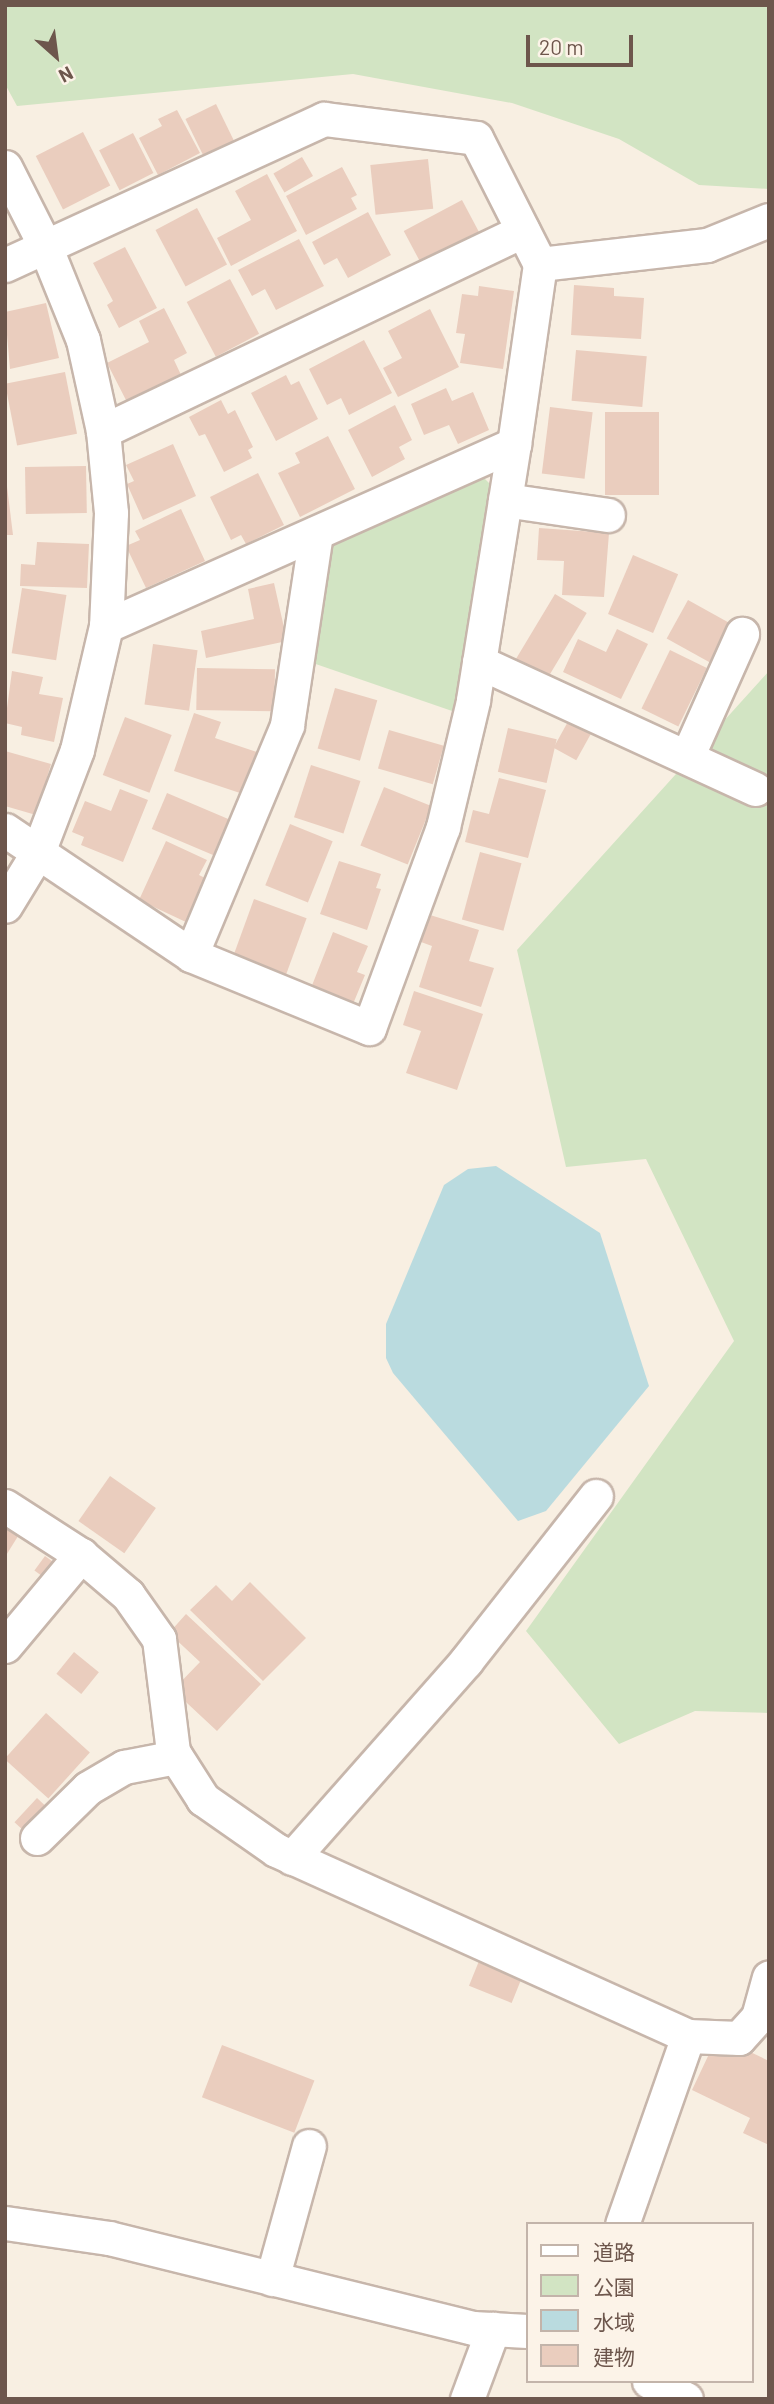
<!DOCTYPE html>
<html>
<head>
<meta charset="utf-8">
<style>
  body { margin:0 }
  #map { position:relative; width:774px; height:2404px; overflow:hidden; background:#f8efe2; font-family:Barlow,"Noto Sans JP",sans-serif }
  div>[style] { position:absolute }
  [style*='--x'] { left:calc(var(--x)*1px); top:calc(var(--y)*1px); width:calc(var(--w)*1px); rotate:calc(var(--a)*1deg) }
  .green>* { inset:0; background:#d2e4c3 }
  .water>* { inset:0; background:#badbdf }
  .building>* { inset:0; background:#eacdbe; transform-origin:0 0 }
  .roads { filter:drop-shadow(2px 0 #c7b6ab) drop-shadow(-2px 0 #c7b6ab) drop-shadow(0 2px #c7b6ab) drop-shadow(0 -2px #c7b6ab) }
  .street>* { height:33px; margin:-16.5px; padding:0 16.5px; transform-origin:16.5px; border-radius:16.5px; background:#fff }
  span { translate:-50% -50%; white-space:nowrap; text-align:center; line-height:1.15; -webkit-text-stroke:6px #fcf3e8; paint-order:stroke }
  .frame { position:absolute; inset:0; border:7px solid #6d564c; pointer-events:none }
  .legend { position:absolute; left:526px; top:2222px; width:228px; height:161px; box-sizing:border-box; background:#fcf3e8; border:2px solid #c3b4aa; margin:0; padding:9px 12px; list-style:none; font-size:21px; color:#6d564c }
  .legend li { display:flex; align-items:center; gap:14px; height:35px }
  .legend b { width:35px; border:2px solid #c3b4aa }
  .north { position:absolute; left:21px; top:21px; width:70px; height:70px; -webkit-text-stroke:5px #fcf3e8; paint-order:stroke; rotate:152deg; font-size:19px; font-weight:700; line-height:28px; text-align:center; color:#6d564c }
  .north::after { content:''; display:block; margin:auto; width:24px; height:32px; background:#6d564c; clip-path:polygon(50% 0,100% 100%,50% 72%,0 100%) }
  .scale { position:absolute; left:526px; top:35px; width:107px; height:32px; box-sizing:border-box; border:4px solid #6d564c; border-top:0; padding-left:9px; font-size:21px; line-height:24px; white-space:nowrap; color:#6d564c; -webkit-text-stroke:5px #fcf3e8; paint-order:stroke }
</style>
</head>
<body>
<div id="map">
  <div class="green">
    <div style="clip-path:polygon(5px 5px,769px 5px,769px 189px,699px 185px,619px 139px,512px 103px,353px 74px,17px 106px,5px 84px)"></div>
    <div style="clip-path:polygon(480px 474px,492px 486px,455px 712px,307px 661px,332px 537px)"></div>
    <div style="clip-path:polygon(769px 671px,769px 1713px,695px 1711px,619px 1744px,526px 1631px,734px 1341px,646px 1159px,566px 1167px,517px 950px)"></div>
  </div>
  <div class="water">
    <div style="clip-path:polygon(496px 1166px,600px 1233px,649px 1386px,546px 1511px,518px 1521px,393px 1373px,386px 1358px,386px 1324px,444px 1185px,468px 1169px)"></div>
  </div>
  <div class="building">
    <div style="left:216px;top:104px;width:46px;height:34px;rotate:64deg"></div>
    <div style="clip-path:polygon(177px 110px,200px 153px,158px 175px,139px 138px,162px 126px,158px 119px)"></div>
    <div style="left:83px;top:132px;width:60px;height:53px;rotate:63deg"></div>
    <div style="left:133px;top:133px;width:45px;height:38px;rotate:63deg"></div>
    <div style="left:302px;top:157px;width:22px;height:33px;rotate:60deg"></div>
    <div style="left:428px;top:159px;width:50px;height:58px;rotate:84deg"></div>
    <div style="clip-path:polygon(342px 167px,357px 195px,351px 198px,357px 209px,306px 235px,286px 196px)"></div>
    <div style="clip-path:polygon(267px 174px,297px 231px,231px 266px,217px 238px,251px 220px,235px 191px)"></div>
    <div style="left:462px;top:200px;width:41px;height:66px;rotate:62deg"></div>
    <div style="left:197px;top:208px;width:64px;height:47px;rotate:62deg"></div>
    <div style="clip-path:polygon(368px 212px,391px 255px,348px 278px,337px 258px,324px 265px,312px 242px)"></div>
    <div style="clip-path:polygon(299px 239px,324px 286px,276px 310px,265px 289px,252px 296px,238px 270px)"></div>
    <div style="clip-path:polygon(125px 247px,157px 308px,119px 328px,107px 305px,113px 301px,93px 263px)"></div>
    <div style="left:230px;top:279px;width:62px;height:49px;rotate:62deg"></div>
    <div style="clip-path:polygon(574px 285px,614px 288px,614px 296px,644px 298px,641px 339px,571px 335px)"></div>
    <div style="clip-path:polygon(479px 286px,514px 291px,503px 369px,460px 363px,465px 334px,456px 333px,462px 294px,478px 296px)"></div>
    <div style="clip-path:polygon(46px 303px,59px 358px,10px 369px,5px 312px)"></div>
    <div style="clip-path:polygon(164px 308px,187px 353px,174px 360px,182px 377px,128px 404px,107px 363px,149px 342px,139px 321px)"></div>
    <div style="clip-path:polygon(430px 309px,459px 367px,398px 397px,383px 368px,402px 358px,388px 331px)"></div>
    <div style="clip-path:polygon(364px 340px,392px 393px,349px 415px,341px 398px,327px 405px,309px 369px)"></div>
    <div style="left:576px;top:350px;width:71px;height:51px;rotate:5deg"></div>
    <div style="left:65px;top:372px;width:63px;height:61px;rotate:79deg"></div>
    <div style="clip-path:polygon(286px 375px,291px 385px,299px 381px,318px 419px,276px 441px,251px 393px)"></div>
    <div style="clip-path:polygon(446px 388px,452px 401px,473px 392px,489px 430px,458px 444px,449px 425px,424px 435px,411px 404px)"></div>
    <div style="clip-path:polygon(221px 400px,228px 414px,235px 410px,253px 447px,248px 450px,252px 458px,224px 472px,205px 434px,199px 436px,189px 417px)"></div>
    <div style="clip-path:polygon(395px 405px,412px 440px,399px 447px,405px 459px,372px 477px,348px 430px)"></div>
    <div style="left:550px;top:407px;width:43px;height:67px;rotate:7deg"></div>
    <div style="left:605px;top:412px;width:54px;height:83px"></div>
    <div style="clip-path:polygon(328px 436px,355px 489px,300px 517px,278px 473px,300px 463px,295px 453px)"></div>
    <div style="clip-path:polygon(173px 444px,196px 496px,143px 520px,127px 484px,134px 481px,126px 465px)"></div>
    <div style="left:86px;top:466px;width:47px;height:61px;rotate:89deg"></div>
    <div style="clip-path:polygon(5px 470px,13px 535px,5px 535px)"></div>
    <div style="clip-path:polygon(258px 473px,284px 525px,246px 544px,241px 535px,231px 540px,210px 497px)"></div>
    <div style="clip-path:polygon(181px 509px,205px 561px,146px 588px,126px 546px,140px 540px,135px 531px)"></div>
    <div style="clip-path:polygon(539px 528px,609px 533px,604px 597px,562px 595px,564px 561px,537px 560px)"></div>
    <div style="clip-path:polygon(37px 542px,89px 544px,87px 588px,20px 586px,21px 564px,35px 565px)"></div>
    <div style="left:633px;top:555px;width:49px;height:64px;rotate:23deg"></div>
    <div style="clip-path:polygon(274px 583px,287px 641px,206px 658px,201px 631px,254px 619px,248px 589px)"></div>
    <div style="left:22px;top:588px;width:45px;height:66px;rotate:9deg"></div>
    <div style="left:555px;top:594px;width:37px;height:77px;rotate:31deg"></div>
    <div style="left:688px;top:600px;width:50px;height:44px;rotate:29deg"></div>
    <div style="clip-path:polygon(617px 629px,648px 644px,621px 699px,563px 672px,578px 639px,606px 652px)"></div>
    <div style="left:153px;top:644px;width:45px;height:61px;rotate:8deg"></div>
    <div style="left:670px;top:650px;width:41px;height:65px;rotate:26deg"></div>
    <div style="left:197px;top:668px;width:78px;height:42px;rotate:1deg"></div>
    <div style="clip-path:polygon(12px 671px,43px 677px,39px 694px,63px 698px,54px 742px,21px 735px,22px 727px,5px 723px)"></div>
    <div style="left:335px;top:688px;width:44px;height:63px;rotate:16deg"></div>
    <div style="clip-path:polygon(194px 713px,221px 722px,215px 738px,257px 752px,243px 794px,174px 771px)"></div>
    <div style="left:125px;top:717px;width:50px;height:62px;rotate:21deg"></div>
    <div style="left:570px;top:718px;width:26px;height:34px;rotate:29deg"></div>
    <div style="left:508px;top:728px;width:50px;height:45px;rotate:13deg"></div>
    <div style="left:389px;top:730px;width:57px;height:40px;rotate:16deg"></div>
    <div style="clip-path:polygon(5px 751px,51px 764px,36px 815px,5px 806px)"></div>
    <div style="left:311px;top:765px;width:52px;height:55px;rotate:18deg"></div>
    <div style="clip-path:polygon(499px 778px,546px 790px,528px 858px,465px 842px,473px 810px,489px 814px)"></div>
    <div style="left:384px;top:787px;width:51px;height:63px;rotate:22deg"></div>
    <div style="clip-path:polygon(120px 789px,148px 800px,123px 862px,81px 845px,84px 837px,72px 832px,85px 801px,111px 811px)"></div>
    <div style="left:167px;top:793px;width:71px;height:39px;rotate:23deg"></div>
    <div style="left:290px;top:824px;width:46px;height:66px;rotate:22deg"></div>
    <div style="clip-path:polygon(166px 841px,207px 860px,199px 875px,209px 880px,188px 923px,139px 900px)"></div>
    <div style="left:480px;top:852px;width:43px;height:70px;rotate:15deg"></div>
    <div style="clip-path:polygon(339px 861px,381px 874px,376px 888px,381px 889px,367px 930px,320px 914px)"></div>
    <div style="left:254px;top:899px;width:56px;height:63px;rotate:20deg"></div>
    <div style="clip-path:polygon(430px 915px,479px 930px,469px 961px,494px 968px,481px 1007px,419px 987px,432px 946px,421px 942px)"></div>
    <div style="clip-path:polygon(333px 932px,368px 946px,357px 972px,365px 975px,353px 1004px,311px 988px)"></div>
    <div style="clip-path:polygon(414px 991px,483px 1014px,457px 1090px,406px 1073px,421px 1031px,403px 1025px)"></div>
    <div style="left:110px;top:1476px;width:56px;height:55px;rotate:35deg"></div>
    <div style="clip-path:polygon(5px 1524px,20px 1533px,5px 1557px)"></div>
    <div style="left:45px;top:1556px;width:14px;height:18px;rotate:36deg"></div>
    <div style="clip-path:polygon(250px 1582px,306px 1638px,263px 1681px,190px 1610px,216px 1585px,232px 1601px)"></div>
    <div style="clip-path:polygon(186px 1614px,261px 1684px,217px 1731px,173px 1690px,200px 1662px,169px 1633px)"></div>
    <div style="left:74px;top:1652px;width:32px;height:28px;rotate:39deg"></div>
    <div style="left:46px;top:1713px;width:59px;height:62px;rotate:42deg"></div>
    <div style="left:37px;top:1798px;width:19px;height:33px;rotate:43deg"></div>
    <div style="left:481px;top:1956px;width:46px;height:32px;rotate:22deg"></div>
    <div style="left:222px;top:2045px;width:99px;height:56px;rotate:21deg"></div>
    <div style="clip-path:polygon(744px 2049px,769px 2061px,769px 2145px,743px 2133px,750px 2118px,692px 2090px,709px 2054px)"></div>
  </div>
  <div class="roads">
    <div class="street">
      <div style="--x:5;--y:167;--w:89;--a:63.1"></div>
      <div style="--x:45;--y:246;--w:101;--a:68"></div>
      <div style="--x:83;--y:340;--w:93;--a:77.6"></div>
      <div style="--x:103;--y:431;--w:82;--a:84.4"></div>
      <div style="--x:111;--y:513;--w:113;--a:92.5"></div>
      <div style="--x:106;--y:626;--w:127;--a:103.2"></div>
      <div style="--x:77;--y:750;--w:109;--a:110.9"></div>
      <div style="--x:38;--y:852;--w:63;--a:121.4"></div>
      <div style="--x:540;--y:264;--w:168;--a:-6.5"></div>
      <div style="--x:707;--y:245;--w:67;--a:-22"></div>
      <div style="--x:5;--y:265;--w:351;--a:-24.6"></div>
      <div style="--x:324;--y:119;--w:153;--a:7.1"></div>
      <div style="--x:476;--y:138;--w:141;--a:63.1"></div>
      <div style="--x:540;--y:264;--w:182;--a:98.2"></div>
      <div style="--x:103;--y:431;--w:465;--a:-25.5"></div>
      <div style="--x:505;--y:500;--w:104;--a:8.3"></div>
      <div style="--x:106;--y:626;--w:447;--a:-24"></div>
      <div style="--x:514;--y:444;--w:260;--a:99.1"></div>
      <div style="--x:473;--y:701;--w:130;--a:103.4"></div>
      <div style="--x:443;--y:827;--w:214;--a:110.2"></div>
      <div style="--x:369;--y:1028;--w:192;--a:-157.7"></div>
      <div style="--x:479;--y:662;--w:304;--a:24.7"></div>
      <div style="--x:687;--y:757;--w:135;--a:-65.9"></div>
      <div style="--x:5;--y:830;--w:224;--a:33.9"></div>
      <div style="--x:191;--y:955;--w:249;--a:-67.3"></div>
      <div style="--x:287;--y:725;--w:194;--a:-81.4"></div>
      <div style="--x:5;--y:1506;--w:90;--a:32.8"></div>
      <div style="--x:81;--y:1555;--w:62;--a:40.4"></div>
      <div style="--x:128;--y:1595;--w:54;--a:54.8"></div>
      <div style="--x:159;--y:1639;--w:114;--a:82.9"></div>
      <div style="--x:173;--y:1752;--w:56;--a:57.4"></div>
      <div style="--x:203;--y:1799;--w:89;--a:34.9"></div>
      <div style="--x:276;--y:1850;--w:452;--a:24.3"></div>
      <div style="--x:688;--y:2036;--w:199;--a:109.3"></div>
      <div style="--x:5;--y:1646;--w:119;--a:-50.1"></div>
      <div style="--x:37;--y:1838;--w:71;--a:-44.4"></div>
      <div style="--x:88;--y:1788;--w:42;--a:-30.3"></div>
      <div style="--x:124;--y:1767;--w:53;--a:-10.9"></div>
      <div style="--x:292;--y:1858;--w:263;--a:-48.5"></div>
      <div style="--x:466;--y:1661;--w:210;--a:-51.8"></div>
      <div style="--x:688;--y:2036;--w:51;--a:2.2"></div>
      <div style="--x:739;--y:2038;--w:28;--a:-48"></div>
      <div style="--x:758;--y:2017;--w:41;--a:-74.6"></div>
      <div style="--x:5;--y:2223;--w:105;--a:8.2"></div>
      <div style="--x:109;--y:2238;--w:375;--a:13.9"></div>
      <div style="--x:473;--y:2328;--w:54;--a:3.2"></div>
      <div style="--x:272;--y:2279;--w:138;--a:-74.5"></div>
      <div style="--x:649;--y:2381;--w:41;--a:25.9"></div>
      <div style="--x:467;--y:2399;--w:75;--a:-69.6"></div>
    </div>
  </div>
  <div class="frame"></div>
  <ul class="legend">
  <li><b style="height:9px;background:#fff"></b>道路</li>
  <li><b style="height:19px;background:#d2e4c3"></b>公園</li>
  <li><b style="height:19px;background:#badbdf"></b>水域</li>
  <li><b style="height:19px;background:#eacdbe"></b>建物</li>
  </ul>
  <div class="north">N</div>
  <div class="scale">20 m</div>
</div>
</body>
</html>
